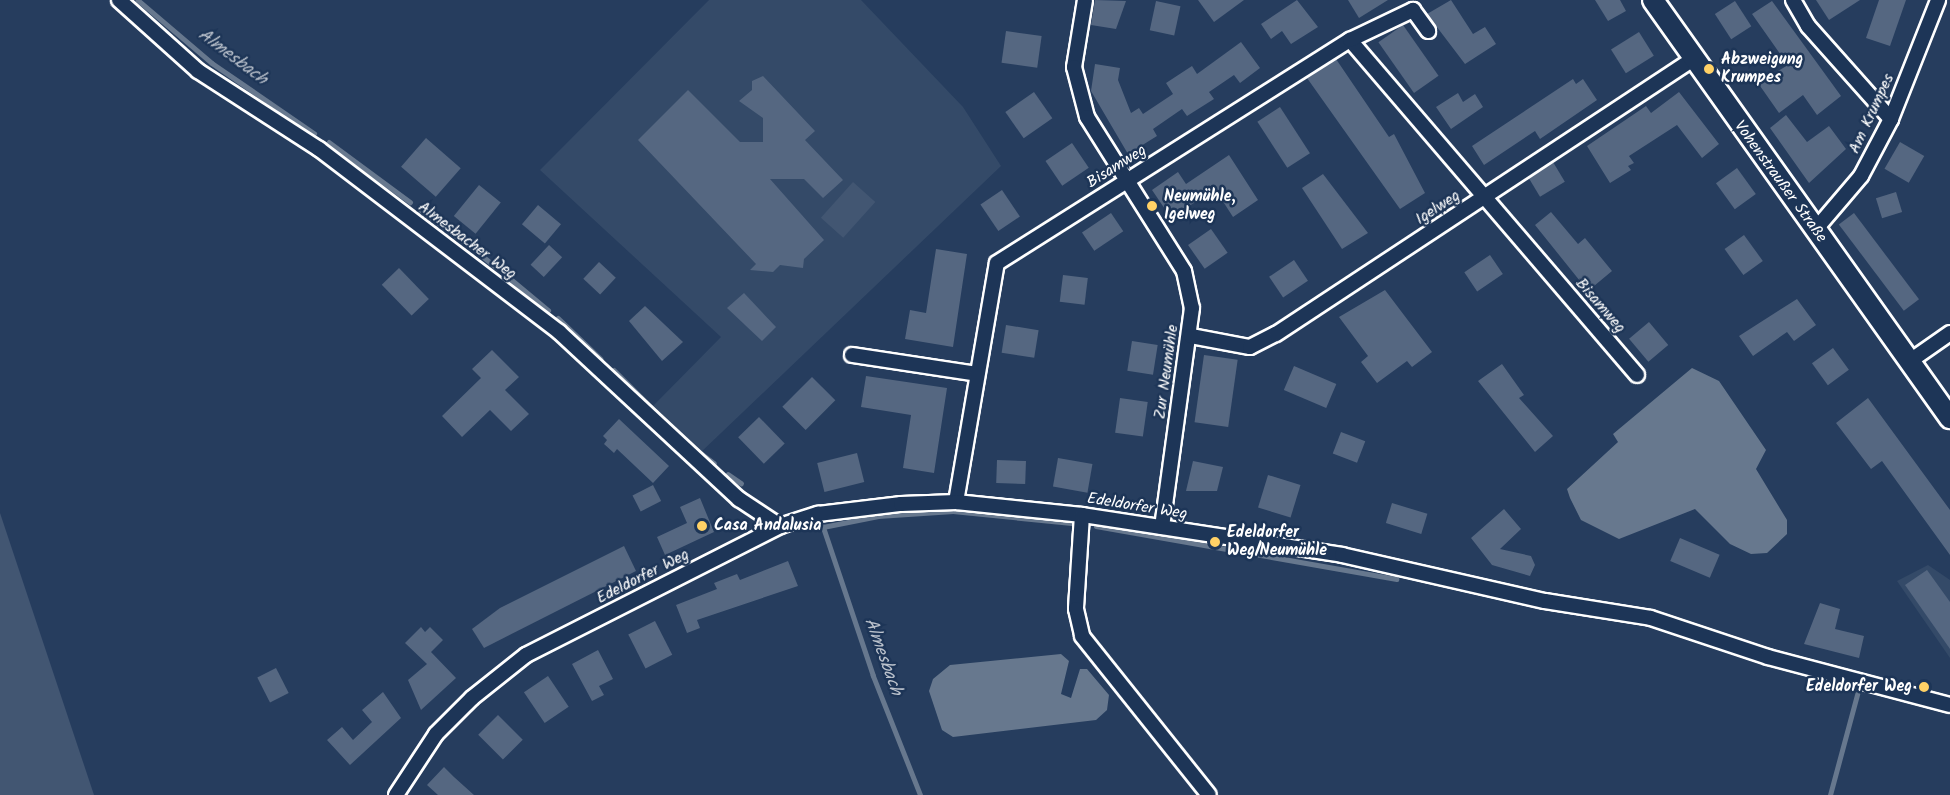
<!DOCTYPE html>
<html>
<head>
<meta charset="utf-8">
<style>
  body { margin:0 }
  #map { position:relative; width:1950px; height:795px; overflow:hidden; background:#263d5e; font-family:Kalam,sans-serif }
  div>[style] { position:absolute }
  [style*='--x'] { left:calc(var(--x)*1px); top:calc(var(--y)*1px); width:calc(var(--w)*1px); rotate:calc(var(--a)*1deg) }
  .built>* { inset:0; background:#344a68 }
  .green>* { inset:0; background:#425672; transform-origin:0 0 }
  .water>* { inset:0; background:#67788e }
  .stream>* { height:4.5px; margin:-2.25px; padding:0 2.25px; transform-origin:2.25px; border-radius:2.25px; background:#67788e }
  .building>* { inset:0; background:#556781; transform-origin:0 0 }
  .roads { filter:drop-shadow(2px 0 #fff) drop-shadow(-2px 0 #fff) drop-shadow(0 2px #fff) drop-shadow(0 -2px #fff) }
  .street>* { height:14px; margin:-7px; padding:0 7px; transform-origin:7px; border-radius:7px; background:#1d3557 }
  .secondary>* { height:20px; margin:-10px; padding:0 10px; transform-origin:10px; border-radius:10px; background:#1d3557 }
  .dots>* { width:16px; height:16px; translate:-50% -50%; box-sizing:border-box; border:3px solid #1d3557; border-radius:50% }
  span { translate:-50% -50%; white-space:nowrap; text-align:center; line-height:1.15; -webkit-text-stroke:5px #1d3557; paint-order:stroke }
  .poi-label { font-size:16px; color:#fff; font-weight:700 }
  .left { translate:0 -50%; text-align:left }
  .right { translate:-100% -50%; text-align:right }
  .street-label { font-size:16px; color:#fff }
  .water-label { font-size:18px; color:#bbc2cc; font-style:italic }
</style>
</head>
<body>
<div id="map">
  <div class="built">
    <div style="clip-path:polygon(709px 0,861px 0,963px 107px,1001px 166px,699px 454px,651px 408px,721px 337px,540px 170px)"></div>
    <div style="clip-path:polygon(1928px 565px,1950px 580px,1950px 658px,1897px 581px)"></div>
  </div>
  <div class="green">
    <div style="left:853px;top:182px;width:30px;height:48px;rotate:42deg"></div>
    <div style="clip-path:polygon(0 513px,94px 795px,0 795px)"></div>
  </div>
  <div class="water">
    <div style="clip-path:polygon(1692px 368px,1719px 381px,1766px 450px,1756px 469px,1787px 520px,1787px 534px,1767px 553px,1751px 554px,1730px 544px,1695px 509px,1619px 539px,1581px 520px,1570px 498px,1567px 489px,1618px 442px,1613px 434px)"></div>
    <div style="clip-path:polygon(1061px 654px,1069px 661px,1061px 694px,1071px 698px,1080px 669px,1087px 669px,1109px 695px,1107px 710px,1096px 720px,953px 737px,942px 730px,929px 691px,933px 679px,950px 665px)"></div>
  </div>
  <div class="stream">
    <div style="--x:138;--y:0;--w:97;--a:40.4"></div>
    <div style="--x:212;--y:63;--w:124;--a:34.5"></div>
    <div style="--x:329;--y:142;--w:101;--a:36.5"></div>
    <div style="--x:421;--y:210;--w:62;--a:36.5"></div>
    <div style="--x:480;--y:254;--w:21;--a:39"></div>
    <div style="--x:506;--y:275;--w:55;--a:39.8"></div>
    <div style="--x:558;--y:318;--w:59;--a:43.6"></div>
    <div style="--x:614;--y:370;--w:69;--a:45"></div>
    <div style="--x:690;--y:445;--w:30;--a:37"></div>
    <div style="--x:728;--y:474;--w:16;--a:35"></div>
    <div style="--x:1096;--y:526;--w:305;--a:10"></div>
    <div style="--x:920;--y:795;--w:128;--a:-111.6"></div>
    <div style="--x:873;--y:676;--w:157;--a:-108.6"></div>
    <div style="--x:823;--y:527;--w:56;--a:-11.3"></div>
    <div style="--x:878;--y:516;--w:75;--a:-3.8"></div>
    <div style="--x:953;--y:511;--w:119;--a:5.8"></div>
    <div style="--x:1830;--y:795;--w:104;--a:-74.9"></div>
  </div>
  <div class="building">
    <div style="clip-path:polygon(1095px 0,1126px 1px,1116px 29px,1091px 25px)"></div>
    <div style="clip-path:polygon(1198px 0,1244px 0,1214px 22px)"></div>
    <div style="clip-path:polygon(1297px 0,1318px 27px,1291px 44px,1282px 31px,1271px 39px,1261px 24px)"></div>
    <div style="clip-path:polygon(1348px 0,1388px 0,1359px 18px)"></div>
    <div style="clip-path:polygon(1451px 0,1473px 34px,1485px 27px,1496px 44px,1465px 64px,1427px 14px)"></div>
    <div style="clip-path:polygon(1595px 0,1620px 0,1626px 11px,1608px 21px)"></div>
    <div style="clip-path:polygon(1816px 0,1860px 0,1829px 20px)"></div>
    <div style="clip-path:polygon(1879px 0,1906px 0,1890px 46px,1866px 38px)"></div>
    <div style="left:1156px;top:1px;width:25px;height:30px;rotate:12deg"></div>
    <div style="left:1735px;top:1px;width:30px;height:24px;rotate:57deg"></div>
    <div style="clip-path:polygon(1772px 1px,1841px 96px,1817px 115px,1803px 95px,1779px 113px,1758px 83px,1788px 65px,1752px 14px)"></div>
    <div style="left:1403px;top:25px;width:62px;height:30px;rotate:55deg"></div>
    <div style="left:1006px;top:31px;width:36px;height:32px;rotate:8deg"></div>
    <div style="left:1639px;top:32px;width:28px;height:33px;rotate:58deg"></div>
    <div style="clip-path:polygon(1241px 42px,1260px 68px,1240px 83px,1234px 75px,1209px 92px,1214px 99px,1187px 116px,1182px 109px,1153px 129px,1157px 136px,1128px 154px,1091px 91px,1095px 64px,1120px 68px,1118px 80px,1131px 113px,1139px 108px,1143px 114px,1173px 94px,1166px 83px,1192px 66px,1197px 74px)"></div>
    <div style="clip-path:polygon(1336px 59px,1389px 137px,1394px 134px,1425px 193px,1400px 209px,1307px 78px)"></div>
    <div style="clip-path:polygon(763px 76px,815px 131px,805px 140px,843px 180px,823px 198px,804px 179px,770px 179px,824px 240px,804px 259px,803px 268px,780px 265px,773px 272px,750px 270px,756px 264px,638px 140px,688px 90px,740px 142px,763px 142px,763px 118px,739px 101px,752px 90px,752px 81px)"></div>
    <div style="clip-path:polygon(1573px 79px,1576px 84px,1583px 79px,1597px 100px,1540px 139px,1535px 131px,1484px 165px,1472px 146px)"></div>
    <div style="left:1034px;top:92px;width:32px;height:35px;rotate:55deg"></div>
    <div style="clip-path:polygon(1679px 92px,1719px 144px,1702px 158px,1677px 125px,1629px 156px,1634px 163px,1628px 166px,1631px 170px,1610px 183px,1587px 146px,1646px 106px,1651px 113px)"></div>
    <div style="clip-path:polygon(1458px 93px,1463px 102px,1475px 94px,1483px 107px,1451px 129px,1436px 107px)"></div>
    <div style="left:1280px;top:107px;width:55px;height:27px;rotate:57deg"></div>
    <div style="clip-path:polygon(1786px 115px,1807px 142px,1829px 126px,1846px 149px,1809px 183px,1770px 128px)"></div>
    <div style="left:426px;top:138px;width:46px;height:38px;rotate:41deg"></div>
    <div style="left:1900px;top:142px;width:28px;height:31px;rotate:30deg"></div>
    <div style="left:1072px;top:143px;width:30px;height:32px;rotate:56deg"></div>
    <div style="clip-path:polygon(1229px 155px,1258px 200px,1233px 217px,1215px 189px,1171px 218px,1152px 190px,1178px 172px,1186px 184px)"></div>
    <div style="left:1553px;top:162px;width:23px;height:29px;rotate:59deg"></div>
    <div style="left:1737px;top:168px;width:32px;height:26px;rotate:54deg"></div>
    <div style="clip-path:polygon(1323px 174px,1368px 233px,1342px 249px,1302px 188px)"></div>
    <div style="left:479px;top:185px;width:28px;height:40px;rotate:39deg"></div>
    <div style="left:1002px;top:190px;width:32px;height:26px;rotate:56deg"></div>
    <div style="left:1896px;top:192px;width:21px;height:21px;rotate:73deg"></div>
    <div style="left:538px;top:205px;width:30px;height:25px;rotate:40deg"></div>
    <div style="clip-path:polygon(1551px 212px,1578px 244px,1585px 238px,1612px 271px,1588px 291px,1535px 225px)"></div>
    <div style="left:1111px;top:213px;width:22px;height:35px;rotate:56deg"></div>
    <div style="left:1854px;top:213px;width:108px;height:19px;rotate:53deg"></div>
    <div style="left:1211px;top:229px;width:29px;height:28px;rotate:55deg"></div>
    <div style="left:1744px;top:235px;width:32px;height:24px;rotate:54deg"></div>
    <div style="left:549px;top:245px;width:18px;height:27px;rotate:43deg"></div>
    <div style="clip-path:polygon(936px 249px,967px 254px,953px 347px,905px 339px,910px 310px,926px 313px)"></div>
    <div style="left:1490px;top:255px;width:23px;height:31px;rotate:56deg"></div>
    <div style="left:1294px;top:260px;width:25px;height:30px;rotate:56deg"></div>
    <div style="left:599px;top:262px;width:23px;height:23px;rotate:43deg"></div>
    <div style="left:399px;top:268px;width:43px;height:24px;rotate:46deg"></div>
    <div style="left:1063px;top:275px;width:25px;height:27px;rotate:7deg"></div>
    <div style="clip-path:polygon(1385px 290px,1432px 352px,1412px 367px,1407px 361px,1377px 383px,1361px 362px,1368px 356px,1339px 317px)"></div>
    <div style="clip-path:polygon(744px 293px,776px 327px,762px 341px,727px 308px)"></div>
    <div style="clip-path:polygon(1797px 299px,1816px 325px,1794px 341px,1787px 332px,1753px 356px,1739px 336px)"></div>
    <div style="clip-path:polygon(645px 306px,683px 342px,662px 361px,629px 321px)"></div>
    <div style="left:1649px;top:322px;width:30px;height:26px;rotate:50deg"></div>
    <div style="left:1006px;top:325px;width:33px;height:28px;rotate:9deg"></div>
    <div style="left:1132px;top:341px;width:26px;height:30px;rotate:9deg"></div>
    <div style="left:1833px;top:348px;width:27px;height:26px;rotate:54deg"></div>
    <div style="clip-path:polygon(492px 350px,519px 377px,505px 390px,529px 414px,511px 431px,490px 410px,462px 437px,442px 416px,481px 378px,472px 369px)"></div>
    <div style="left:1204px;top:355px;width:34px;height:68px;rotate:8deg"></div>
    <div style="clip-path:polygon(1502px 364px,1524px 395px,1519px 398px,1553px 436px,1535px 452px,1478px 381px)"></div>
    <div style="left:1294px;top:366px;width:46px;height:26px;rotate:23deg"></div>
    <div style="clip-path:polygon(866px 376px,947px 388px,934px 473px,903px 468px,911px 415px,861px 407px)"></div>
    <div style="left:812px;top:377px;width:33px;height:42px;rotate:45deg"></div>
    <div style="left:1120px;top:398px;width:28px;height:35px;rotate:8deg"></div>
    <div style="clip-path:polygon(1868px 398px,1950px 510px,1950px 555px,1882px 461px,1871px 469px,1836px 423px)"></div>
    <div style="left:759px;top:417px;width:37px;height:29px;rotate:46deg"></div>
    <div style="clip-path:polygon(619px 419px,669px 466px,653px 483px,617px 449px,614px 453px,604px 444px,607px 440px,603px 436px)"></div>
    <div style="left:1341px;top:432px;width:26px;height:23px;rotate:21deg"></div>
    <div style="left:857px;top:453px;width:30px;height:41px;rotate:76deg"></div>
    <div style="left:1058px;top:458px;width:35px;height:29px;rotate:10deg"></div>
    <div style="left:997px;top:460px;width:29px;height:23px;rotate:2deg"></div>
    <div style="clip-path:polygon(1193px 461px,1223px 467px,1217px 491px,1186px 491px)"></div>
    <div style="left:1268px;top:475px;width:34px;height:34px;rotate:17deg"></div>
    <div style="left:653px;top:485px;width:18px;height:23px;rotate:63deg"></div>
    <div style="clip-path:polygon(700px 498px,714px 532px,665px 555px,657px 537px,687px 523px,680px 507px)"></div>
    <div style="left:1392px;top:503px;width:37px;height:21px;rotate:17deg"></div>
    <div style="clip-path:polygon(1504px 509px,1521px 529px,1500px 549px,1531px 556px,1535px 565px,1530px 576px,1492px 565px,1471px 538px)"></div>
    <div style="left:1680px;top:538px;width:43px;height:25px;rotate:23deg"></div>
    <div style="clip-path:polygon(624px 546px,636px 571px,484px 648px,472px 629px,500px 608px)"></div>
    <div style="clip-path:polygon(788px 561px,798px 586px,697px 620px,700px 628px,687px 633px,676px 605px,717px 589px,714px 583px,737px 574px,740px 580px)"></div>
    <div style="clip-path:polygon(1927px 570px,1950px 602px,1950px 649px,1905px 585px)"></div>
    <div style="clip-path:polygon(1820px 603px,1840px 609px,1835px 629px,1864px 636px,1859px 658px,1804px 644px)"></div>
    <div style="left:655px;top:621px;width:38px;height:30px;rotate:63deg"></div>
    <div style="clip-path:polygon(421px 627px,425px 632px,430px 627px,443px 640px,431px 652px,456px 678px,421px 710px,408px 680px,427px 664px,405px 643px)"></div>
    <div style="clip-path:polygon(598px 650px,613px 679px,599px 686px,604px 695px,592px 701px,572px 664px)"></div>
    <div style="left:276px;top:668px;width:28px;height:21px;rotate:63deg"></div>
    <div style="left:548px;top:676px;width:37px;height:29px;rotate:56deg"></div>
    <div style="clip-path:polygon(383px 692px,401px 718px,350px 765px,327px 740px,342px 727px,353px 740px,372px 722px,362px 710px)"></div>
    <div style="left:498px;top:715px;width:35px;height:28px;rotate:45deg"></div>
    <div style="clip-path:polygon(444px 767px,454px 777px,474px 795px,438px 795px,427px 785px)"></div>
  </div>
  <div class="roads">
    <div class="street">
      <div style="--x:119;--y:0;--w:106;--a:41.9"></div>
      <div style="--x:198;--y:71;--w:144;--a:32.8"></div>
      <div style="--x:319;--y:149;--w:302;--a:37.3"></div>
      <div style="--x:559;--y:332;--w:246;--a:42.9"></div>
      <div style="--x:739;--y:499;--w:49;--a:33.4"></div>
      <div style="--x:1085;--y:0;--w:68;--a:99.3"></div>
      <div style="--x:1074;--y:67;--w:52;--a:75.4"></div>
      <div style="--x:1087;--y:117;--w:182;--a:57.8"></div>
      <div style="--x:1184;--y:271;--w:38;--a:78"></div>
      <div style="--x:1192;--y:308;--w:221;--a:97.8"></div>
      <div style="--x:1793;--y:0;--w:30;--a:60"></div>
      <div style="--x:1808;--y:26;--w:125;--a:48.3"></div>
      <div style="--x:1350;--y:40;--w:441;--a:49.4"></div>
      <div style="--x:1815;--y:230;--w:71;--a:-49.6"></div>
      <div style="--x:1861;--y:176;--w:64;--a:-62.2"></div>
      <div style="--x:1891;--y:119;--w:128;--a:-68.4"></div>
      <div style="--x:1191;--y:336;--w:60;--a:10.6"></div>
      <div style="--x:1250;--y:347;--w:29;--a:-27"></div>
      <div style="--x:1276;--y:334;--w:497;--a:-33.4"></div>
      <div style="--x:852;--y:355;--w:126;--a:8.6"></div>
      <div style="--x:1910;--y:361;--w:49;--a:-35"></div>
      <div style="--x:956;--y:502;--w:242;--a:-80.3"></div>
      <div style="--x:997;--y:263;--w:418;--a:-32.3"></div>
      <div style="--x:1350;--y:40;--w:70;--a:-25.5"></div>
      <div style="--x:1413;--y:10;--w:26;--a:54"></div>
      <div style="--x:1082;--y:515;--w:94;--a:93.7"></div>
      <div style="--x:1076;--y:609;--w:28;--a:77"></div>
      <div style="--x:1082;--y:636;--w:203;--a:51.4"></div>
      <div style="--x:396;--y:795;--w:73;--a:-56.7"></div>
      <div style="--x:436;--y:734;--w:51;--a:-45"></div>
      <div style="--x:472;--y:698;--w:69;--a:-38.5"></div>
      <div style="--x:526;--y:655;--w:285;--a:-26.9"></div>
      <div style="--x:780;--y:526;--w:40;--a:-18"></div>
      <div style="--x:818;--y:514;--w:84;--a:-6.9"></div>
      <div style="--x:901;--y:504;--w:55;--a:-2.1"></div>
      <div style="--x:956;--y:502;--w:127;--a:5.9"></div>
      <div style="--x:1082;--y:515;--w:263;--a:8.7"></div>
      <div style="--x:1342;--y:555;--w:208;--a:12.8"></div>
      <div style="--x:1545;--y:601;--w:107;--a:9.1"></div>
      <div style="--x:1651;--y:618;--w:123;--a:18.4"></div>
      <div style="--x:1768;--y:657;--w:188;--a:14.8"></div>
    </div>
    <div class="secondary">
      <div style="--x:1653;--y:0;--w:513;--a:54.61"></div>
    </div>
  </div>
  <div class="dots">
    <div style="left:1709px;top:69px;background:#ffd166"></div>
    <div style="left:1152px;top:206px;background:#ffd166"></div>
    <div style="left:702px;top:526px;background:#ffd166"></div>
    <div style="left:1215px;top:542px;background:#ffd166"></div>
    <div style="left:1924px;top:687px;background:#ffd166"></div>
  </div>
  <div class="poi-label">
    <span class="left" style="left:1721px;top:69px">Abzweigung<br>Krumpes</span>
    <span class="left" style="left:1164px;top:206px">Neumühle,<br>Igelweg</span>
    <span class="left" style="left:714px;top:526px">Casa Andalusia</span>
    <span class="left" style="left:1227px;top:542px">Edeldorfer<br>Weg/Neumühle</span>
    <span class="right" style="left:1912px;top:687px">Edeldorfer Weg</span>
  </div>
  <div class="street-label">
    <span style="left:1872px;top:114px;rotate:-65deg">Am Krumpes</span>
    <span style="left:1117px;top:167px;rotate:-32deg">Bisamweg</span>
    <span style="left:1780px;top:182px;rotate:54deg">Vohenstraußer Straße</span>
    <span style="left:1438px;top:208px;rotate:-33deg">Igelweg</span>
    <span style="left:467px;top:241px;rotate:37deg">Almesbacher Weg</span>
    <span style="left:1600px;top:306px;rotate:49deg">Bisamweg</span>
    <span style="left:1167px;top:372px;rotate:-82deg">Zur Neumühle</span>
    <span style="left:1137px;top:507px;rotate:9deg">Edeldorfer Weg</span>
    <span style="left:643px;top:577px;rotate:-27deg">Edeldorfer Weg</span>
  </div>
  <div class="water-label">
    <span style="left:232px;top:58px;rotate:37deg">Almesbach</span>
    <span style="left:882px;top:657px;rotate:70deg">Almesbach</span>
  </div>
</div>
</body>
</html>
